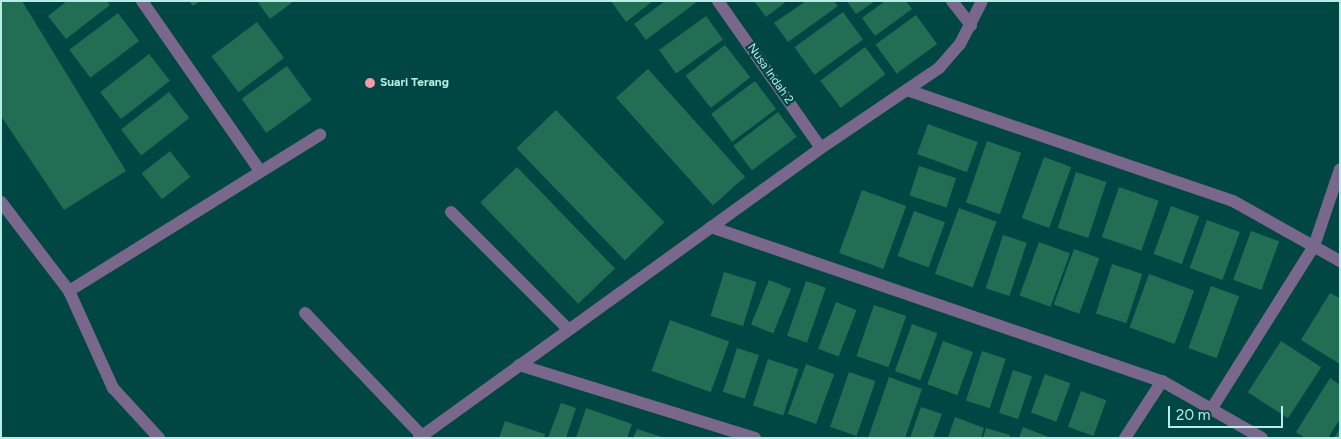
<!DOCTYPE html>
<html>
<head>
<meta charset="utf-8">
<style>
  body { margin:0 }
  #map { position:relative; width:1341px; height:439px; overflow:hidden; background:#004642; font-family:Figtree,sans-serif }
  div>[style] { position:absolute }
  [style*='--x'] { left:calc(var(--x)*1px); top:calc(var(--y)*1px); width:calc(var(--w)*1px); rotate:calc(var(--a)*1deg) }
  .building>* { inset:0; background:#236d55; transform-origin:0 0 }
  .service>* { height:12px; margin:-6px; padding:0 6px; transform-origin:6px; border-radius:6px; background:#7a678c }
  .minor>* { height:12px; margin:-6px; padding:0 6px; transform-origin:6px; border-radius:6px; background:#7a678c }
  .tertiary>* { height:12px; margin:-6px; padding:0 6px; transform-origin:6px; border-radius:6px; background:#7a678c }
  .dots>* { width:14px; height:14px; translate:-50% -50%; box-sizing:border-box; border:2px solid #004642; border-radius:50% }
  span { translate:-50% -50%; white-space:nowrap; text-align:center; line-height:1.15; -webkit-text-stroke:4.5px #004642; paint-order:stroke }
  .street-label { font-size:12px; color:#baece7 }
  .poi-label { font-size:12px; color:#baece7; font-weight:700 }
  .left { translate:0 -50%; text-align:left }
  .frame { position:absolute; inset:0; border:2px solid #baece7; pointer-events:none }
  .scale { position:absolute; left:1168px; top:406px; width:115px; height:22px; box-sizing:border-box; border:2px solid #baece7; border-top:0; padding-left:6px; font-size:15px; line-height:18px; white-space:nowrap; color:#baece7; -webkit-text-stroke:4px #004642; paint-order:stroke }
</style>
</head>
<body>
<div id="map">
  <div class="building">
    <div style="clip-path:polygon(1px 1px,22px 1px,126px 171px,64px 210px,1px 116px)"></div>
    <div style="clip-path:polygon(67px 1px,107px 1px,110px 5px,66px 39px,48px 16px)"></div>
    <div style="clip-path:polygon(189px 1px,200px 1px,193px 6px)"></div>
    <div style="clip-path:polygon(257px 1px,294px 1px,270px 19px)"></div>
    <div style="clip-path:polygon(611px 1px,653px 1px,626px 22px)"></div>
    <div style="clip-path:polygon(665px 1px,698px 1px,646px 40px,634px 24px)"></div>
    <div style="clip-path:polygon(754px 1px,787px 1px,766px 17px)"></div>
    <div style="clip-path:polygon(806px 1px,834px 1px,838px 6px,788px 42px,774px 23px)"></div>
    <div style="clip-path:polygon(847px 1px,875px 1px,856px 14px)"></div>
    <div style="clip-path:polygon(885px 1px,906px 1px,912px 9px,875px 36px,862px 18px)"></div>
    <div style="left:843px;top:12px;width:34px;height:60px;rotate:54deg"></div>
    <div style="left:118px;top:13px;width:35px;height:61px;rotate:53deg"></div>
    <div style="left:916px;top:15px;width:36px;height:50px;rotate:54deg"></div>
    <div style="left:706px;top:16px;width:29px;height:58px;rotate:54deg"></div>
    <div style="left:257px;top:22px;width:45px;height:57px;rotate:53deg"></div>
    <div style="left:725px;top:45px;width:41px;height:50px;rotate:52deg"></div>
    <div style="left:865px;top:47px;width:34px;height:56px;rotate:53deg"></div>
    <div style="left:149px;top:54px;width:34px;height:62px;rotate:52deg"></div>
    <div style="left:287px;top:66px;width:42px;height:56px;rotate:54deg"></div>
    <div style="left:648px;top:69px;width:145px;height:43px;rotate:48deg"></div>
    <div style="left:755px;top:81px;width:35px;height:55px;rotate:53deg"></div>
    <div style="left:169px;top:92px;width:33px;height:61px;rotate:52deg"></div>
    <div style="left:556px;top:110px;width:156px;height:55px;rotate:46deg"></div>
    <div style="left:778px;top:112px;width:31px;height:56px;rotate:53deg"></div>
    <div style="left:928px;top:124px;width:53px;height:32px;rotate:20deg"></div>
    <div style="left:987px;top:141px;width:36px;height:65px;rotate:19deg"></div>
    <div style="left:170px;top:151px;width:33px;height:36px;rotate:52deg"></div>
    <div style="left:1044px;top:157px;width:29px;height:65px;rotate:20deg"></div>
    <div style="left:919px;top:166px;width:39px;height:31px;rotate:18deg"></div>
    <div style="left:517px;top:167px;width:141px;height:51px;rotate:46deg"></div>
    <div style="left:1076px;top:172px;width:32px;height:59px;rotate:18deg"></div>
    <div style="left:1119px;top:187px;width:42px;height:53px;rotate:19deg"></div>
    <div style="left:862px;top:190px;width:47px;height:67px;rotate:20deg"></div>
    <div style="left:1171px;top:206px;width:30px;height:51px;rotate:20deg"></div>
    <div style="left:959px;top:208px;width:40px;height:70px;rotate:20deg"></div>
    <div style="left:914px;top:211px;width:33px;height:48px;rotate:20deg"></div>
    <div style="left:1207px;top:220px;width:35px;height:51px;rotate:20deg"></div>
    <div style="left:1251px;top:231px;width:30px;height:52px;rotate:20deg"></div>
    <div style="left:1003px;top:235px;width:25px;height:56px;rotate:18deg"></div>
    <div style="left:1039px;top:242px;width:33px;height:57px;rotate:20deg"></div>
    <div style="left:1074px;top:249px;width:27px;height:59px;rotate:20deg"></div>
    <div style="left:1112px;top:264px;width:32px;height:52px;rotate:18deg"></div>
    <div style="left:724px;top:272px;width:34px;height:46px;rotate:17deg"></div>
    <div style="left:1149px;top:274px;width:48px;height:57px;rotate:20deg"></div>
    <div style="left:769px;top:280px;width:24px;height:48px;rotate:22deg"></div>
    <div style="left:806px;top:281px;width:21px;height:58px;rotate:19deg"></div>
    <div style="left:1211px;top:286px;width:30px;height:66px;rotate:20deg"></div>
    <div style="clip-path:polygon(1330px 293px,1340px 298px,1340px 364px,1301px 340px)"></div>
    <div style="left:836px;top:302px;width:22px;height:50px;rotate:21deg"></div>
    <div style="left:874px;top:305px;width:34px;height:54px;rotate:19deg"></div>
    <div style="left:670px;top:320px;width:63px;height:54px;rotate:20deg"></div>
    <div style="left:912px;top:324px;width:27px;height:50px;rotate:20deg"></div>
    <div style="left:943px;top:341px;width:32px;height:46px;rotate:20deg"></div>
    <div style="left:1281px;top:341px;width:48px;height:61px;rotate:33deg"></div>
    <div style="left:737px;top:348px;width:23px;height:46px;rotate:18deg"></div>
    <div style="left:982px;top:351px;width:25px;height:52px;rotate:18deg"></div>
    <div style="left:768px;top:359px;width:32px;height:49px;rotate:18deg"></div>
    <div style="left:806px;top:364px;width:30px;height:53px;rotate:20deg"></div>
    <div style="left:1013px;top:370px;width:20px;height:45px;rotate:18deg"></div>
    <div style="left:849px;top:372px;width:28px;height:58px;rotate:19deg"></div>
    <div style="left:1045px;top:374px;width:27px;height:41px;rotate:20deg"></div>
    <div style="clip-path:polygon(889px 377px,922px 389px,905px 438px,868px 438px)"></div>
    <div style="clip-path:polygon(1330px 378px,1340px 385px,1340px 419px,1328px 438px,1305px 438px,1296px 432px)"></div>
    <div style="left:1081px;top:391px;width:27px;height:38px;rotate:20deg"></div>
    <div style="clip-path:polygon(561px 403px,576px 408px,566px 438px,548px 438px)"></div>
    <div style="clip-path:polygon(921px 407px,942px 414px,933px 438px,910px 438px)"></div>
    <div style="clip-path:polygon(586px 408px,632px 424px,627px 438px,576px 438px)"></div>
    <div style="clip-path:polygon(955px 417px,984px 428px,981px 438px,948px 438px)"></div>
    <div style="clip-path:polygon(505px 421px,545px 434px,544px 438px,499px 438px)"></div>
    <div style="clip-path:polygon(1023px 427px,1051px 438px,1019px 438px)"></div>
    <div style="clip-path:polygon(986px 428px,1010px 435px,1009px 438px,983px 438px)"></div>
    <div style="clip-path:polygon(637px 429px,662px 437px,662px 438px,633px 438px)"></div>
    <div style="clip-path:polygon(1340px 429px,1340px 438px,1334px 438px)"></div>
  </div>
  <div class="service">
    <div style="--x:1314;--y:246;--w:81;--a:-71.3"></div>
  </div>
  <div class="minor">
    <div style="--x:142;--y:1;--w:207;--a:55.2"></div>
    <div style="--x:718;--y:1;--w:179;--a:55"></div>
    <div style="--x:952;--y:1;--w:31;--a:52"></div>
    <div style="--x:907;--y:90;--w:344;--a:18.8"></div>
    <div style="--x:1233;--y:201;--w:123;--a:29.3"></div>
    <div style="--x:451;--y:212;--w:165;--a:45"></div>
    <div style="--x:711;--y:227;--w:477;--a:18.9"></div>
    <div style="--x:69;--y:291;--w:296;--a:-31.9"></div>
    <div style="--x:305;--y:313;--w:170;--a:46.4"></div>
    <div style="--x:519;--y:365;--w:247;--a:17.2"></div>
    <div style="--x:1212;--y:408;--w:191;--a:-57.8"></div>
    <div style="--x:419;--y:438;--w:496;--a:-35.8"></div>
    <div style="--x:821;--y:148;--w:143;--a:-34.1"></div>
    <div style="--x:939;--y:68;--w:32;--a:-49"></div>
    <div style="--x:960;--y:44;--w:48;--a:-62.9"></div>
    <div style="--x:1125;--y:438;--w:68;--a:-57"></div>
    <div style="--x:1162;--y:381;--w:115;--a:29.7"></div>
  </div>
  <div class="tertiary">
    <div style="--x:1;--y:202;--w:112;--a:52.6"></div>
    <div style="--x:69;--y:291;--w:107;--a:65.6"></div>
    <div style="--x:113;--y:388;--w:68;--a:47.4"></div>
  </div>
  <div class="dots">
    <div style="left:370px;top:83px;background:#f39aaa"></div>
  </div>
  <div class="street-label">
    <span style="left:770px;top:74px;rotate:55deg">Nusa Indah 2</span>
  </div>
  <div class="poi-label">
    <span class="left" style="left:380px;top:83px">Suari Terang</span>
  </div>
  <div class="frame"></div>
  <div class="scale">20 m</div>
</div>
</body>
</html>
